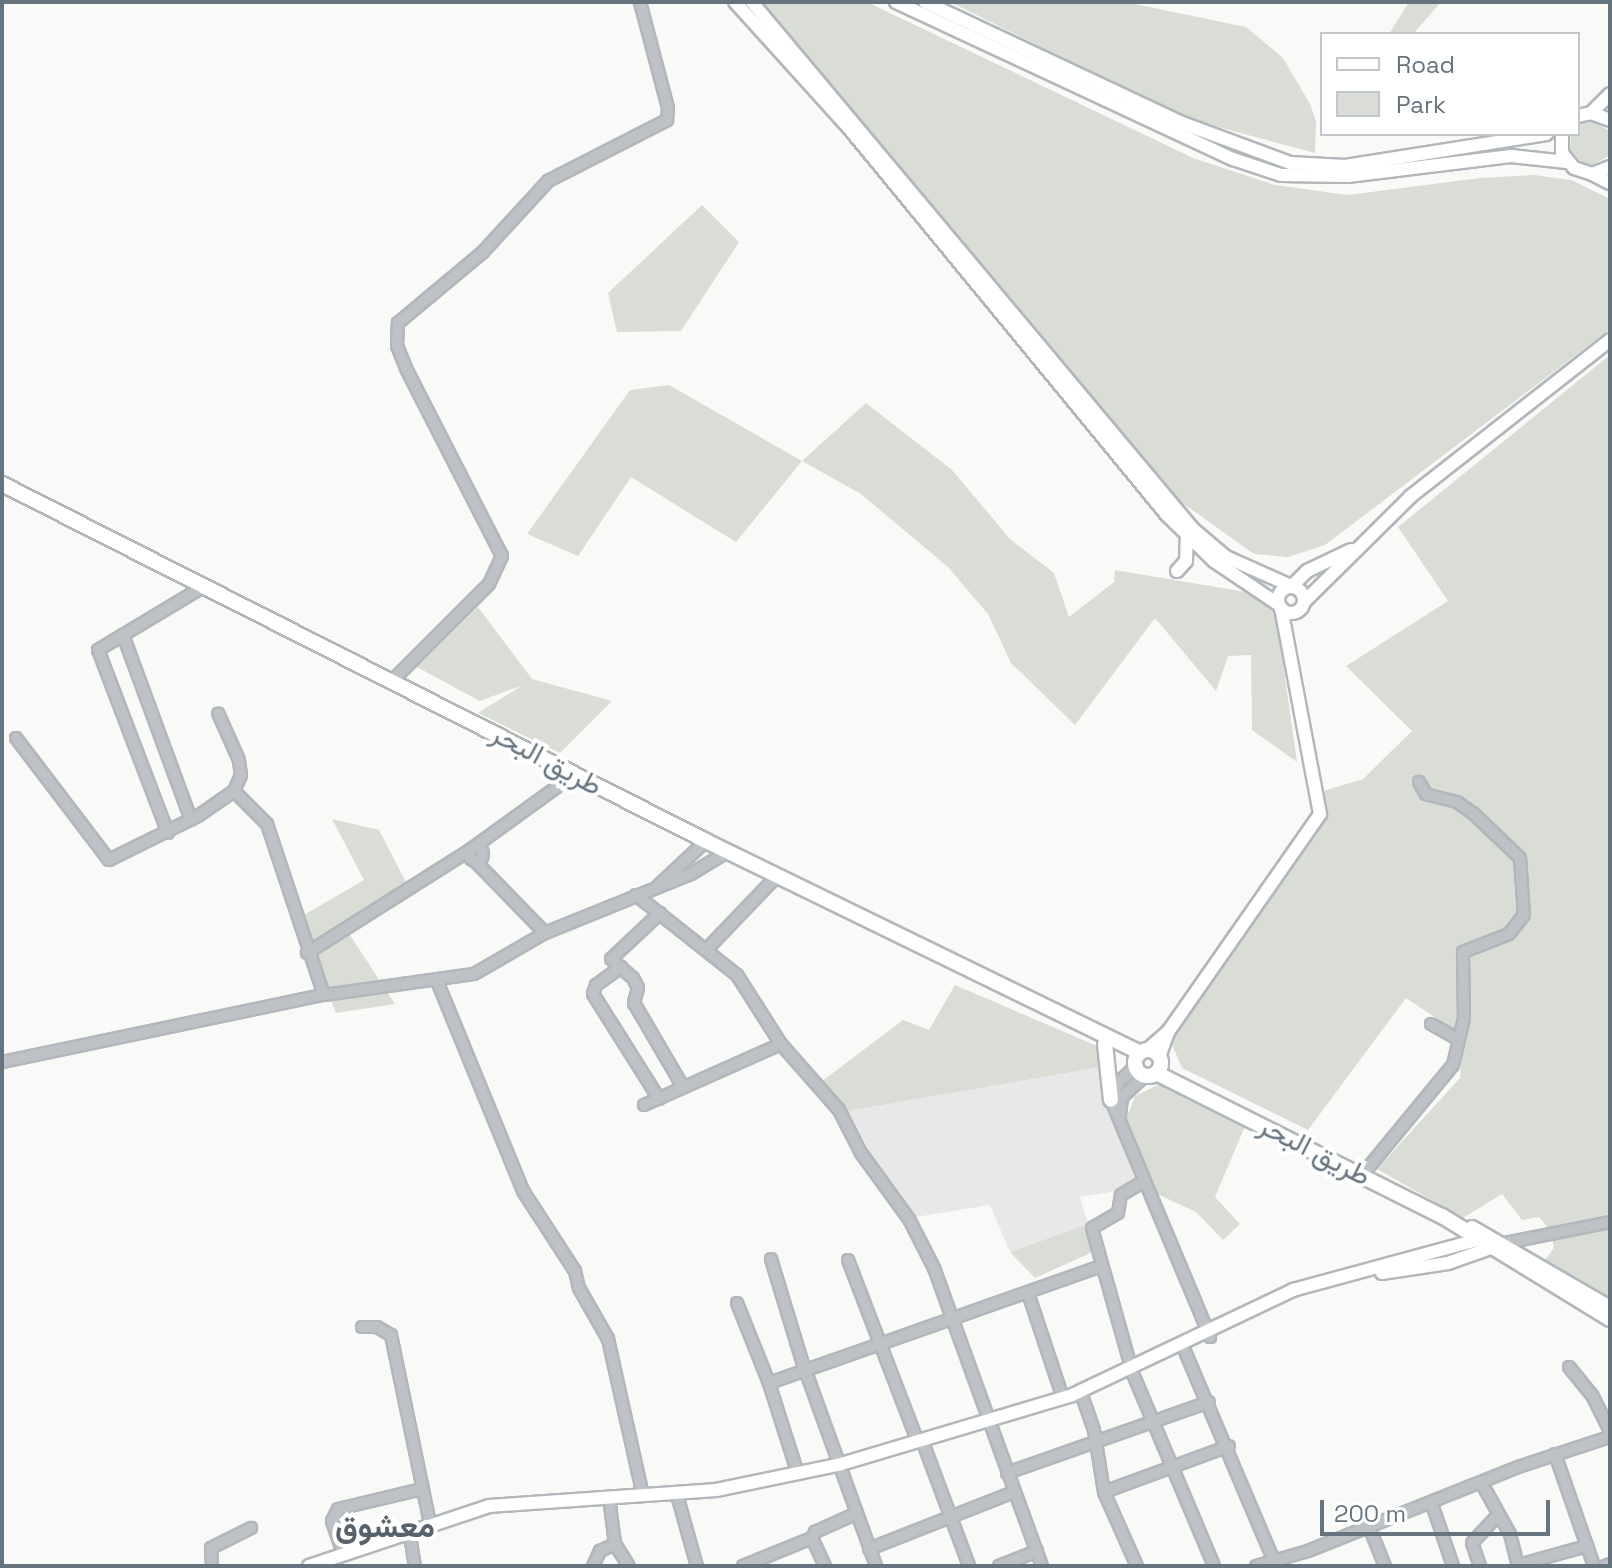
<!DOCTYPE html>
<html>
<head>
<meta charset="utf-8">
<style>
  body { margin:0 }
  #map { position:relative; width:1612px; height:1568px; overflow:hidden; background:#f9f9f7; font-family:"Space Grotesk",Vazirmatn,sans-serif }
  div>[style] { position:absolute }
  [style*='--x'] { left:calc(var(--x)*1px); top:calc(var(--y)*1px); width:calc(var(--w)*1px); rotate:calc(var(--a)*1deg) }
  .built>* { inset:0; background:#e7e8e7 }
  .green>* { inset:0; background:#d9ddd6 }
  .roads { filter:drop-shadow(2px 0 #b2b7bb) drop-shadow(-2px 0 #b2b7bb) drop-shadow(0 2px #b2b7bb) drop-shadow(0 -2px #b2b7bb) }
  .minor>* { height:10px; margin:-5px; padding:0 5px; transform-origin:5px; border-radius:5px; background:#bec2c6 }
  .minor>.ring { margin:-5px; padding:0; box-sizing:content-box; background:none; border:10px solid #bec2c6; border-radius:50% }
  .major>* { height:12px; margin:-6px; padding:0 6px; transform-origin:6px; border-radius:6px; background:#fff }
  .major>.ring { margin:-6px; padding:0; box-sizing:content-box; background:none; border:12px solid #fff; border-radius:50% }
  .highway>* { height:14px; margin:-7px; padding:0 7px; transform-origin:7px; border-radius:7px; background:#fff }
  .highway>.ring { margin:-7px; padding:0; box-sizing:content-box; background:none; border:14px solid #fff; border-radius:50% }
  span { translate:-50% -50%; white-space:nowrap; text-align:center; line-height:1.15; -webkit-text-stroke:8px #fff; paint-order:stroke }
  .street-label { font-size:28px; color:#66747f }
  .quarter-label { font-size:32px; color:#57626b; font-weight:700 }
  .frame { position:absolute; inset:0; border:4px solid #66747f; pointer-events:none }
  .legend { position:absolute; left:1320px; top:32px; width:260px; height:104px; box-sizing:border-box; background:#fff; border:2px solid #c2c7cc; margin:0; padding:10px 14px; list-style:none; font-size:24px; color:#66747f }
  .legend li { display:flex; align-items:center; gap:16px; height:40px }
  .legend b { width:40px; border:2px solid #c2c7cc }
  .scale { position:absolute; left:1320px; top:1500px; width:230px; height:36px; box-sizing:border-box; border:4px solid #66747f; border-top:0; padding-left:10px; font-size:24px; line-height:28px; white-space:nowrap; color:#66747f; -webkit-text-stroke:6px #fff; paint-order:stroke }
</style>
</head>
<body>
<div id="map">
  <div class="built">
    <div style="clip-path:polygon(1107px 1066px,1120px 1132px,1140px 1187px,1080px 1197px,1088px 1224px,1010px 1252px,990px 1205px,910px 1218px,901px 1210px,848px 1111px)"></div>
  </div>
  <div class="green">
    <div style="clip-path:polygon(762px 2px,867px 2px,1193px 158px,1275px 185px,1348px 195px,1480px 178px,1534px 175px,1571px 180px,1610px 199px,1610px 329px,1325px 545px,1288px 557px,1254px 554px,1170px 494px)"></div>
    <div style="clip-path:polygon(950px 2px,1125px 2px,1246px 27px,1283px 58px,1310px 104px,1316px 121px,1315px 153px,1185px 118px)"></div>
    <div style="clip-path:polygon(1409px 2px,1440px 3px,1413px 34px,1389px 34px)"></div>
    <div style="clip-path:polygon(1590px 120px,1610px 131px,1610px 155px,1593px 165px,1583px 164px,1570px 149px,1571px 134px,1578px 134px,1578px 125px)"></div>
    <div style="clip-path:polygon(702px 205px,739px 242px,681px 331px,617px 332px,608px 293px)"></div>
    <div style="clip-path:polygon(1610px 355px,1610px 1302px,1542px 1264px,1554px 1248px,1550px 1230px,1539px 1217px,1522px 1220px,1502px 1194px,1463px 1218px,1377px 1169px,1460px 1078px,1463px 1036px,1406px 998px,1308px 1130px,1182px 1068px,1171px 1042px,1318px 832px,1326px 813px,1323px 791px,1363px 779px,1412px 731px,1346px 666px,1448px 601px,1398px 527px)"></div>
    <div style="clip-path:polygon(669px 385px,802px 461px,866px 403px,952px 470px,1010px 539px,1054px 573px,1069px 617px,1114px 582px,1115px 570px,1252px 593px,1269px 604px,1277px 620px,1297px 762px,1252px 730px,1251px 655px,1228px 656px,1216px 691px,1155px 618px,1075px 725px,1011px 663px,988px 614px,948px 567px,861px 494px,802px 461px,736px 542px,631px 477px,578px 556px,527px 534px,630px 390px)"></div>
    <div style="clip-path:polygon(478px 607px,532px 679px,612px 701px,560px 753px,478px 713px,523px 685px,480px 701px,417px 667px)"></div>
    <div style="clip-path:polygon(332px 819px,379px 830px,410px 890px,348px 932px,395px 1004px,336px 1013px,297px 919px,364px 880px)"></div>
    <div style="clip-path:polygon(955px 985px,1104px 1049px,1107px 1066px,848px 1111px,821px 1082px,903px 1020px,929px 1030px)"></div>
    <div style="clip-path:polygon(1162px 1083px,1246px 1124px,1215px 1197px,1240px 1224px,1223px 1240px,1196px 1212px,1157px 1194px,1125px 1122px,1135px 1096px)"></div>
    <div style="clip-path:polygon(1088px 1224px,1095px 1251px,1035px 1278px,1010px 1252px)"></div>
  </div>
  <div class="roads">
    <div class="minor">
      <div style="--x:123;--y:635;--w:197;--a:69.8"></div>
      <div style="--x:394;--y:679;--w:134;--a:-45"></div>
      <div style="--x:489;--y:584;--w:31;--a:-65"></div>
      <div style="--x:502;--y:556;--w:211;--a:-117.1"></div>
      <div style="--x:406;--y:368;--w:24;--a:-112"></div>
      <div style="--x:397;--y:346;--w:23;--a:-88"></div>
      <div style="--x:398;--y:323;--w:111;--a:-39.9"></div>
      <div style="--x:483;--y:252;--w:96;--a:-47.5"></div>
      <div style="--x:548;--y:181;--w:134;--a:-27.1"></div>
      <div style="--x:667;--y:120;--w:12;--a:-85"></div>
      <div style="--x:668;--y:108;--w:110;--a:-104.8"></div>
      <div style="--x:16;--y:738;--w:153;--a:52.7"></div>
      <div style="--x:109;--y:860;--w:99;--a:-26.3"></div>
      <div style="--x:198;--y:816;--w:44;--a:-34.8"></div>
      <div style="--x:234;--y:791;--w:17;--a:-66"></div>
      <div style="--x:241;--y:775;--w:15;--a:-98"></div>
      <div style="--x:239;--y:760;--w:51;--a:-114.1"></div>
      <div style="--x:234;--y:791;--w:47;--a:45"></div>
      <div style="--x:267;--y:824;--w:180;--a:71.6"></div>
      <div style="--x:168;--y:833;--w:196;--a:-110.9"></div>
      <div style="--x:98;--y:650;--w:126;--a:-31"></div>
      <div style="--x:474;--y:847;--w:125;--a:-35.9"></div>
      <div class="ring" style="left:469px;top:847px;width:4px;height:4px"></div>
      <div style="--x:475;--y:861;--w:100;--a:45.8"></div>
      <div style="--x:658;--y:886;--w:66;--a:-43.2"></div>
      <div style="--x:636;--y:895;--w:129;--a:38.4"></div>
      <div style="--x:737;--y:975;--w:82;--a:57.5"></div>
      <div style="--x:781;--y:1044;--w:88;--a:48.7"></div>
      <div style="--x:839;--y:1110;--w:48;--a:62.9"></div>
      <div style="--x:861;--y:1153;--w:82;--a:54"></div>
      <div style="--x:909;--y:1219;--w:55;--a:63"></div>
      <div style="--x:934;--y:1268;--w:317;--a:70.1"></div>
      <div style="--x:660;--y:913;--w:67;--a:136.8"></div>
      <div style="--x:611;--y:959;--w:29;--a:41"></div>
      <div style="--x:633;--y:978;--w:11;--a:63"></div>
      <div style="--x:638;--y:988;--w:16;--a:105"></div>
      <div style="--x:634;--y:1003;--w:97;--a:59.7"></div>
      <div style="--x:708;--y:948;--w:100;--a:-46.2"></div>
      <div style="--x:307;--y:953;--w:193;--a:-32.3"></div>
      <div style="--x:621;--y:967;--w:31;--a:144"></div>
      <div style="--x:596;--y:985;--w:9;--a:108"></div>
      <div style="--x:593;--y:994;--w:124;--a:57.8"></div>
      <div style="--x:437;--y:981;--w:227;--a:67.7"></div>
      <div style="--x:523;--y:1191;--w:95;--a:57"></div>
      <div style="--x:575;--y:1271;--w:17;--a:77"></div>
      <div style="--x:579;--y:1288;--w:59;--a:60.4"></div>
      <div style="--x:608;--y:1339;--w:161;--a:77.4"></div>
      <div style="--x:1431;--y:1024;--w:29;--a:29"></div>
      <div style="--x:2;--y:1062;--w:329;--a:-11.8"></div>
      <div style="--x:324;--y:995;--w:151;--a:-8"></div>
      <div style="--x:474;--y:974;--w:82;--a:-30"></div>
      <div style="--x:545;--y:933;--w:157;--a:-22"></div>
      <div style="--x:691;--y:874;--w:42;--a:-31.4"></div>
      <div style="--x:1136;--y:1066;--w:23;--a:137"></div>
      <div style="--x:1119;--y:1082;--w:20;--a:114"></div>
      <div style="--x:1111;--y:1100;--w:257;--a:67.3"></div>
      <div style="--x:644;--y:1105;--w:150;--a:-24"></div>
      <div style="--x:1120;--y:1116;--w:19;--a:-84"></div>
      <div style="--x:1122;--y:1097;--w:33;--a:-43"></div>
      <div style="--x:1363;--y:1174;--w:141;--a:-50.5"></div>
      <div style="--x:1453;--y:1065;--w:48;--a:-76.8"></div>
      <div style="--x:1464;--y:1018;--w:66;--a:-90.9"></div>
      <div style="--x:1463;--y:952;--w:49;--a:-21.4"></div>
      <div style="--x:1509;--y:934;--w:24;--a:-52"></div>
      <div style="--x:1524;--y:915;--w:57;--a:-94"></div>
      <div style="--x:1520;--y:858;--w:64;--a:-136.3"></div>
      <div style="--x:1474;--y:814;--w:21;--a:-145"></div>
      <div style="--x:1457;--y:802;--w:32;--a:-166"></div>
      <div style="--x:1426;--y:794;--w:14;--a:-120"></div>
      <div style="--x:1505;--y:1243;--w:107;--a:-11.3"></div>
      <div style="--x:771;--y:1259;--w:110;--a:73.1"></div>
      <div style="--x:803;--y:1364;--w:215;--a:70.1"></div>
      <div style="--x:848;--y:1260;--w:195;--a:69"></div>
      <div style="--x:1028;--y:1293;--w:111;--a:71.6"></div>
      <div style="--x:737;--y:1303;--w:86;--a:68.2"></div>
      <div style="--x:362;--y:1327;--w:15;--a:0"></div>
      <div style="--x:377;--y:1327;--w:16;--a:30"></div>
      <div style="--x:391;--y:1335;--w:192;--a:78.3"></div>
      <div style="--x:1184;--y:1349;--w:230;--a:67"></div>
      <div style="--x:1131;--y:1367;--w:144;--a:-105.7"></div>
      <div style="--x:1092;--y:1228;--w:30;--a:-30"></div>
      <div style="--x:1118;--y:1213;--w:18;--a:-81"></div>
      <div style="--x:1121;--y:1195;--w:27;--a:-31"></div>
      <div style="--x:1569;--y:1367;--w:36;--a:51"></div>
      <div style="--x:1592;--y:1395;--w:40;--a:63.4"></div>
      <div style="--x:1133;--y:1374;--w:208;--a:67.1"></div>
      <div style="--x:1080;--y:1390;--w:42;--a:70.7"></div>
      <div style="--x:1094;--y:1430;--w:63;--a:80.8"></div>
      <div style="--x:1104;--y:1492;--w:81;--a:66"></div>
      <div style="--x:922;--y:1440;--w:134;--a:69.5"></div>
      <div style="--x:1555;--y:1454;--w:119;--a:70.8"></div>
      <div style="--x:1007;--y:1473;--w:214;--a:-19.4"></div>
      <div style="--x:798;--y:1474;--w:96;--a:-107.7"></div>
      <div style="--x:769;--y:1383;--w:352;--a:-19.4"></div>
      <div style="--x:1481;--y:1482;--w:60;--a:60.9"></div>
      <div style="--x:1510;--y:1534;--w:33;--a:76"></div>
      <div style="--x:1104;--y:1492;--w:133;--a:-20.2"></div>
      <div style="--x:677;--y:1495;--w:74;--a:74.3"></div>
      <div style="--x:1432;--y:1504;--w:65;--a:71.3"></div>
      <div style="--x:409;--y:1529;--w:37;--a:81"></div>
      <div style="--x:1370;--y:1529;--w:40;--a:68"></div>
      <div style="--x:615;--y:1544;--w:26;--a:58"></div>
      <div style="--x:869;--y:1549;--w:156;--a:-21.5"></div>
      <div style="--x:343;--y:1553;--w:34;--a:-109"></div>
      <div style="--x:332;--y:1521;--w:13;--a:-63"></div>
      <div style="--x:338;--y:1509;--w:86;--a:-13.4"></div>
      <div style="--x:1518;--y:1565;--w:72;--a:-15.4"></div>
      <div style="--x:212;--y:1566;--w:18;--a:-93"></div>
      <div style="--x:211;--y:1548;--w:45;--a:-26.6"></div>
      <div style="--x:593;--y:1566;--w:17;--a:-65"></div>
      <div style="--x:600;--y:1551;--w:17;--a:-25"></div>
      <div style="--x:615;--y:1544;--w:47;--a:-97.3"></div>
      <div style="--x:743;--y:1566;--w:74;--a:-22.1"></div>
      <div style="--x:825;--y:1566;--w:31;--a:-115"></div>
      <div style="--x:812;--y:1538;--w:7;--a:-63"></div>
      <div style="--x:815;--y:1532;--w:46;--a:-24.3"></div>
      <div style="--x:999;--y:1566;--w:41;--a:-21.5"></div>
      <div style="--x:1256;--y:1566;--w:54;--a:-16.1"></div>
      <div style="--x:1308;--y:1551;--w:226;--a:-21.8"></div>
      <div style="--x:1518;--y:1467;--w:97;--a:-18.1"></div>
      <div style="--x:1480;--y:1566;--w:24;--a:-109"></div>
      <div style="--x:1472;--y:1543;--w:38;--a:-47"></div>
      <div style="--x:1605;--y:1566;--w:5;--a:-22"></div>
    </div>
    <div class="major">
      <div style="--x:735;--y:2;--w:170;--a:47.9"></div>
      <div style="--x:849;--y:128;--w:501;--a:50.59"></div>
      <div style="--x:1167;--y:515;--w:66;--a:44.4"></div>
      <div style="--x:1214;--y:561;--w:77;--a:33.9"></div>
      <div style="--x:752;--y:2;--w:687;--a:50.08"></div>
      <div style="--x:1193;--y:529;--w:43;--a:40.3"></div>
      <div style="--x:1226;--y:557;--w:71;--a:24"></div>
      <div style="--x:896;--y:2;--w:372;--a:25"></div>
      <div style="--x:1233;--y:159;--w:51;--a:18.4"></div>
      <div style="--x:1281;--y:175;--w:67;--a:0.9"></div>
      <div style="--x:1348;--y:176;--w:164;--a:-7"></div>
      <div style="--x:1511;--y:156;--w:56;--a:6.1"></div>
      <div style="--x:925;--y:2;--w:284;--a:25.2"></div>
      <div style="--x:1182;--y:123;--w:115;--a:20.3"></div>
      <div style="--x:1290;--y:163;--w:55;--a:3.1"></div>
      <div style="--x:1345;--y:166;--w:204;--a:-9"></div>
      <div style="--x:1591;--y:113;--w:27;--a:-45"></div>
      <div style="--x:1578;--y:116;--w:13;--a:-13"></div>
      <div style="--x:1591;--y:113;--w:20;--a:20"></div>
      <div style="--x:1562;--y:134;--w:19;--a:90"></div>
      <div style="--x:1562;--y:153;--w:19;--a:51"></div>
      <div style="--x:1574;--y:168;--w:19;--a:18"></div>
      <div style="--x:1592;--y:174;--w:19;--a:-21"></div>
      <div style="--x:1592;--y:174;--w:20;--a:27"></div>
      <div style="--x:1177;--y:571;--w:13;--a:-48"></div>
      <div style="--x:1186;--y:561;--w:24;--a:-88"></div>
      <div style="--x:1292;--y:586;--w:21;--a:-45"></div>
      <div style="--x:1307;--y:571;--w:49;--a:-25.5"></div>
      <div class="ring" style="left:1278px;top:587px;width:14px;height:14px"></div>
      <div style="--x:1305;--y:601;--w:149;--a:-44.7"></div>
      <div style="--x:1411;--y:496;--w:253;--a:-38.1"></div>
      <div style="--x:1147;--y:1050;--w:28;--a:-41"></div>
      <div style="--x:1168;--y:1032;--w:266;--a:-55.1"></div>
      <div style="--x:1320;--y:814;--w:210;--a:-100.7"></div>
      <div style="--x:1159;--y:1057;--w:27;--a:-70"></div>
      <div style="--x:1382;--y:1273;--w:67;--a:-8.6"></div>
      <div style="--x:1448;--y:1263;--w:54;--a:-19.4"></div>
      <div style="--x:309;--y:1566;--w:190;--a:-18.4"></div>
      <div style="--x:489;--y:1506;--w:228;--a:-4"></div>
      <div style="--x:716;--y:1490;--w:128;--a:-11.7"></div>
      <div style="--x:841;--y:1464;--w:241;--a:-16.6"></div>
      <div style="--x:1072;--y:1395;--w:245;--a:-25.4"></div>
      <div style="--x:1293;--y:1290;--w:199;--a:-15.2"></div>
    </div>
    <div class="highway">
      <div style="--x:2;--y:484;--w:789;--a:26.89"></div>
      <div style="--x:706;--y:841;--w:483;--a:26"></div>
      <div style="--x:1105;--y:1044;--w:56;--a:83.9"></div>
      <div class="ring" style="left:1135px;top:1050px;width:12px;height:12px"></div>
      <div style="--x:1156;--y:1073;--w:320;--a:26.6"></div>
      <div style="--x:1442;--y:1216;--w:197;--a:31.5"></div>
      <div style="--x:1472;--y:1228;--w:160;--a:30.1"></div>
    </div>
  </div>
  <div class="street-label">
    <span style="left:547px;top:759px;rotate:28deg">طريق البحر</span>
    <span style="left:1315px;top:1150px;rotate:27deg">طريق البحر</span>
  </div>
  <div class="quarter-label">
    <span style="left:385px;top:1526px">معشوق</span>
  </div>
  <div class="frame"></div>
  <ul class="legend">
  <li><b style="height:10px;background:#fff"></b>Road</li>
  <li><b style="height:22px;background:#d9ddd6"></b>Park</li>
  </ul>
  <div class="scale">200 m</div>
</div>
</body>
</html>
